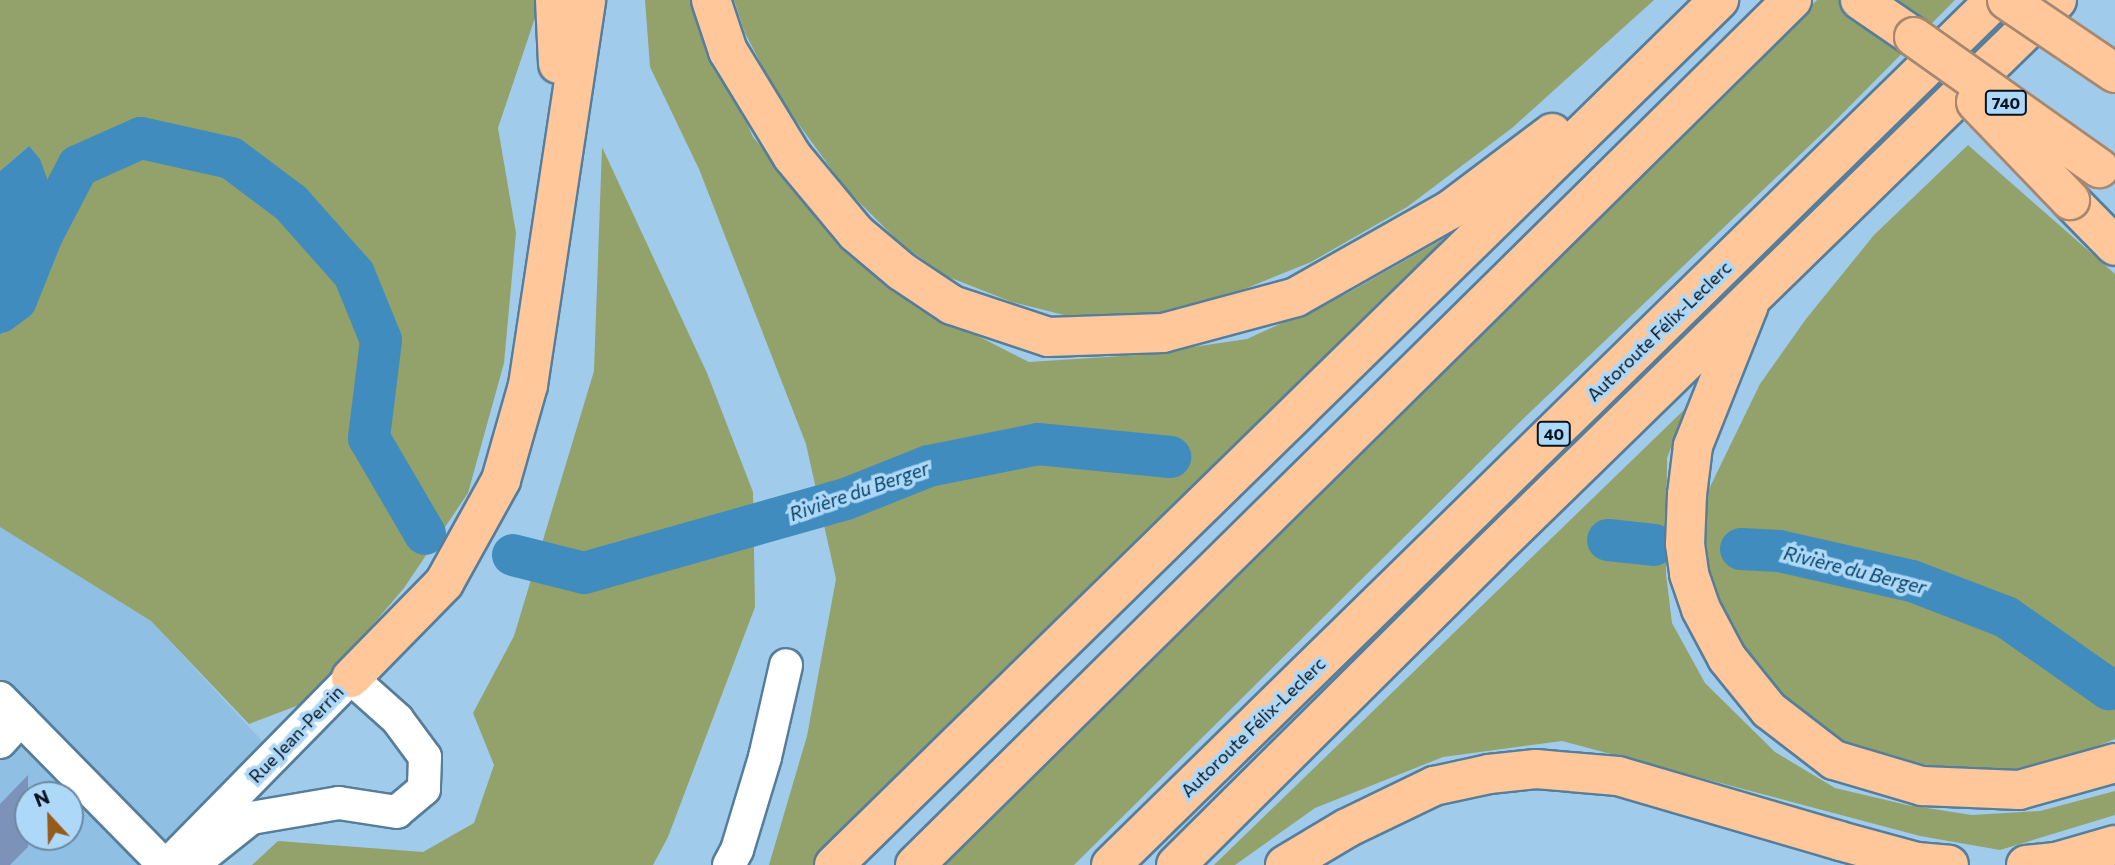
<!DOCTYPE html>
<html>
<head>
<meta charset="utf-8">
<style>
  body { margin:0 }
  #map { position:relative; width:2115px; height:865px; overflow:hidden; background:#a1cbeb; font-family:Commissioner,sans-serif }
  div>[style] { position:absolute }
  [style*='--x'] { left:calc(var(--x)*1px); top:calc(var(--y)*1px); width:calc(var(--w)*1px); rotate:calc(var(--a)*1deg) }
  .built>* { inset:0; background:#8fc0e4 }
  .green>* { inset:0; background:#92a26a }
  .water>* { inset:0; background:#418cbe }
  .river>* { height:42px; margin:-21px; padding:0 21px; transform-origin:21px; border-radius:21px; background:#418cbe }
  .building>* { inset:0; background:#7c92b9 }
  .roads { filter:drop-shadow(2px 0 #567e9b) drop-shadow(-2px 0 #567e9b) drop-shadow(0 2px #567e9b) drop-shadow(0 -2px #567e9b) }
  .minor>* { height:32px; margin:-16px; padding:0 16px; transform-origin:16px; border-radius:16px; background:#fff }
  .highway>* { height:38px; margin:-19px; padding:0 19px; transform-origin:19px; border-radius:19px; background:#ffc79a }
  .bridges { filter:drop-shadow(2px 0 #a7886f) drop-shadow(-2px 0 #a7886f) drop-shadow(0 2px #a7886f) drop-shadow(0 -2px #a7886f) }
  .highway-bridge>* { height:38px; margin:-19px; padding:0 19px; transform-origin:19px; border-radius:19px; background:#ffc79a }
  span { translate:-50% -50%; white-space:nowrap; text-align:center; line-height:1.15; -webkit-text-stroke:7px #aed8f8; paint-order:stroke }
  .shield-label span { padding:2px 5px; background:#aed8f8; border:2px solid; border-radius:5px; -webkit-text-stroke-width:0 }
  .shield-label { font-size:16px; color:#04131e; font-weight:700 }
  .street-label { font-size:18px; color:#04131e }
  .water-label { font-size:19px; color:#064366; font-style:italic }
  .north { position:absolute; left:14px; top:781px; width:70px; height:70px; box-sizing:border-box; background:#aed8f8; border:2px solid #6a89a1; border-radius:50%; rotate:338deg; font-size:19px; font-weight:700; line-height:28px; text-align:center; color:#04131e }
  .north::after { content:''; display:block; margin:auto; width:24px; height:32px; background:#975a1d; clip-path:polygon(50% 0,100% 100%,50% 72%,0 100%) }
</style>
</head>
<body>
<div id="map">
  <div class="built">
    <div style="clip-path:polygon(evenodd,0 527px,151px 621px,275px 755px,167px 865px,0 865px,0 527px,28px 795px,70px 795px,70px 837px,28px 837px,28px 795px)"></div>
  </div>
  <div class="green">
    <div style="clip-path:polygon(0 0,541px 0,498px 128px,516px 233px,504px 363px,468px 493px,404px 588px,307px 702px,249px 724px,151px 621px,0 527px,0 335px,24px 312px,29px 146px,0 171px)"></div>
    <div style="clip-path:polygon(645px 0,693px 0,753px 137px,860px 264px,917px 305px,1029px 362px,1138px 355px,1247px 339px,1348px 293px,1452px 234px,815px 865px,769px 865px,807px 736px,836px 579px,806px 444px,699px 169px,650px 67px)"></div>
    <div style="clip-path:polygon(734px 0,1654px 0,1512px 128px,1407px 207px,1311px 262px,1227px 296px,1151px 315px,1076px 318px,1012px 302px,946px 276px,900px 243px,846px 189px,778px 96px,745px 33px)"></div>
    <div style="clip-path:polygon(1817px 0,1955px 0,1830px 126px,1523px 419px,1074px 865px,944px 865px)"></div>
    <div style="clip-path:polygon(1968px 145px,2115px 274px,2115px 739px,2073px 756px,2000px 772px,1909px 763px,1848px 750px,1798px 713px,1760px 673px,1724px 621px,1698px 540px,1708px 491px,1760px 384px,1806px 319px,1874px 235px)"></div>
    <div style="clip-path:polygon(602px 147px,707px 373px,753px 492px,755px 607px,668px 837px,653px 865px,252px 865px,278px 841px,423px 852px,474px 823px,494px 765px,473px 713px,514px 636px,594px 371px)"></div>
    <div style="clip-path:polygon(1686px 408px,1667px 458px,1666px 574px,1672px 623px,1705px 683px,1775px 752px,1835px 788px,1907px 805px,1972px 815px,2040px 811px,2115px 791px,2115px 815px,2000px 850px,1920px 836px,1562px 741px,1443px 757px,1315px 808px,1235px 865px,1214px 865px)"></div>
  </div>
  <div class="water">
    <div style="clip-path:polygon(29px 146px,40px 159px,54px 198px,24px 312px,0 335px,0 171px)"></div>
  </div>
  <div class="river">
    <div style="--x:0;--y:312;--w:20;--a:-37"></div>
    <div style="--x:16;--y:300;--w:70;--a:-68.2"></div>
    <div style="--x:42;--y:235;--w:78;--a:-62.4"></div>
    <div style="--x:78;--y:166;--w:69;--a:-24"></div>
    <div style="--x:141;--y:138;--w:92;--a:12.5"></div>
    <div style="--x:231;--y:158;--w:75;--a:36.9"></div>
    <div style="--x:291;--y:203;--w:95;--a:48.4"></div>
    <div style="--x:354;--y:274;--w:71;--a:67.8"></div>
    <div style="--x:381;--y:340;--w:99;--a:97"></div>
    <div style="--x:369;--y:438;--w:111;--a:59.7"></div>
    <div style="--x:1608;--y:540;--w:46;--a:6.2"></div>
    <div style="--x:1741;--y:549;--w:38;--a:3"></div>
    <div style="--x:1779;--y:551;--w:136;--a:12.7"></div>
    <div style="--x:1912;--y:581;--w:101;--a:21"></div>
    <div style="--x:2006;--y:617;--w:126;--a:35"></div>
    <div style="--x:513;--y:555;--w:73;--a:14.2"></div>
    <div style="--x:584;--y:573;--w:272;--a:-15.8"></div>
    <div style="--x:846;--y:499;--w:89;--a:-21.7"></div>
    <div style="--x:929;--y:466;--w:111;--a:-11.4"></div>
    <div style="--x:1038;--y:444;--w:133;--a:5.6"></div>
  </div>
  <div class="building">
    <div style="clip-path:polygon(28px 775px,28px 847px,10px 865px,0 865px,0 804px)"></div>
  </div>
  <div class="roads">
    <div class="minor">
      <div style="--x:0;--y:698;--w:234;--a:45.5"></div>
      <div style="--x:0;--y:742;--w:31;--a:-48"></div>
      <div style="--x:167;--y:865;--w:262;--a:-45.5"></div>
      <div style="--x:351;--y:678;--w:62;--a:41.7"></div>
      <div style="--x:397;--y:719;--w:47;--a:53.6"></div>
      <div style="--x:425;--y:757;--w:32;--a:92"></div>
      <div style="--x:424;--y:789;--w:35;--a:140"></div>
      <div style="--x:397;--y:812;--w:59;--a:-171.2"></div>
      <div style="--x:339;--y:803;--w:89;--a:170.3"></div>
      <div style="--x:251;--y:818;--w:75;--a:141.5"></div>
      <div style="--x:729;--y:865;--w:17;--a:-62"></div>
      <div style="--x:737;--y:850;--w:97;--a:-73.2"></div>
      <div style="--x:765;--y:757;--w:94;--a:-77.1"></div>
    </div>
    <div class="highway">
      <div style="--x:555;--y:0;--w:64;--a:87.3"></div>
      <div style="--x:711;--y:0;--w:54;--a:71.6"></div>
      <div style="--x:728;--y:51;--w:123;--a:58.6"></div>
      <div style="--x:792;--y:156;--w:100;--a:50.3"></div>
      <div style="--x:856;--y:233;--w:59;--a:40.2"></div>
      <div style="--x:901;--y:271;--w:61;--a:33.7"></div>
      <div style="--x:952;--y:305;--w:101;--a:18.4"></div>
      <div style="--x:1048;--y:337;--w:115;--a:-2"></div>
      <div style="--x:1163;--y:333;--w:138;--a:-15.1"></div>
      <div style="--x:1296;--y:297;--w:177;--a:-29.5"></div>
      <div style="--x:1450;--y:210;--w:128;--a:-37"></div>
      <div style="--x:1860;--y:0;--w:65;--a:34.4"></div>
      <div style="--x:2070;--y:200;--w:64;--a:45.6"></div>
      <div style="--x:1749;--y:305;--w:152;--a:111.7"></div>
      <div style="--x:1693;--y:446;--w:49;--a:97"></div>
      <div style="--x:1687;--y:495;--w:49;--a:92.3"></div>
      <div style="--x:1685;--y:544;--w:30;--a:82"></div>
      <div style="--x:1689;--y:574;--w:37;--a:71"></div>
      <div style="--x:1701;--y:609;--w:55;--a:62"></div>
      <div style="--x:1727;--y:658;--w:67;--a:51.1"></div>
      <div style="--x:1769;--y:710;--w:82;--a:37.6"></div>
      <div style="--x:1834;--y:760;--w:92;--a:16.5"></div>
      <div style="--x:1922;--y:786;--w:97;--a:2.4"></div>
      <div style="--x:2019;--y:790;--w:100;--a:-15.7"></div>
      <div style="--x:351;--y:678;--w:133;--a:-45.6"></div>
      <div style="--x:444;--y:583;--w:118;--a:-61"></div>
      <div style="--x:501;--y:480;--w:99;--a:-74.1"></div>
      <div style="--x:528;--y:385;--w:389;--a:-81.4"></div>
      <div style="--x:834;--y:865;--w:1238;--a:-44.35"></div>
      <div style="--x:915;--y:865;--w:1232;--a:-44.61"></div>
      <div style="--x:1111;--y:865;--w:1237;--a:-44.38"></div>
      <div style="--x:1176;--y:865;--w:443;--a:-44.8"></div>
      <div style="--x:1490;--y:553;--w:792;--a:-44.28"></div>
      <div style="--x:1285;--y:865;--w:72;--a:-30.8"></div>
      <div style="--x:1347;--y:828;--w:97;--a:-25.8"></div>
      <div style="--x:1434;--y:786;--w:56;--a:-12.3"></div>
      <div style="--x:1489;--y:774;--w:47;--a:-6.1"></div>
      <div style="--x:1536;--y:769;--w:82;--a:4.9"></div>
      <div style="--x:1618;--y:776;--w:231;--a:16.3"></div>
      <div style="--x:1840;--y:841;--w:80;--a:15.3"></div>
      <div style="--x:1917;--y:862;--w:32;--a:5"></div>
      <div style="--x:2026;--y:865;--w:30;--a:-6"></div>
      <div style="--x:2056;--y:862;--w:61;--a:-16.1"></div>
    </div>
  </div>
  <div class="bridges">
    <div class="highway-bridge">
      <div style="--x:2007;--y:0;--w:130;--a:34.1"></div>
      <div style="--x:1914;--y:37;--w:227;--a:35.3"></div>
      <div style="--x:1976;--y:102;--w:136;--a:46.2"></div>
    </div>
  </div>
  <div class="shield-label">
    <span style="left:2006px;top:103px">740</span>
    <span style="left:1554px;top:434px">40</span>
  </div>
  <div class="street-label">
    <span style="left:1659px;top:331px;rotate:-44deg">Autoroute Félix-Leclerc</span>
    <span style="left:1253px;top:727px;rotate:-44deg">Autoroute Félix-Leclerc</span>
    <span style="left:296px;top:734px;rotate:-46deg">Rue Jean-Perrin</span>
  </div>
  <div class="water-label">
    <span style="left:859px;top:491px;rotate:-19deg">Rivière du Berger</span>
    <span style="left:1855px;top:570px;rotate:14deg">Rivière du Berger</span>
  </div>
  <div class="north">N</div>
</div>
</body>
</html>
